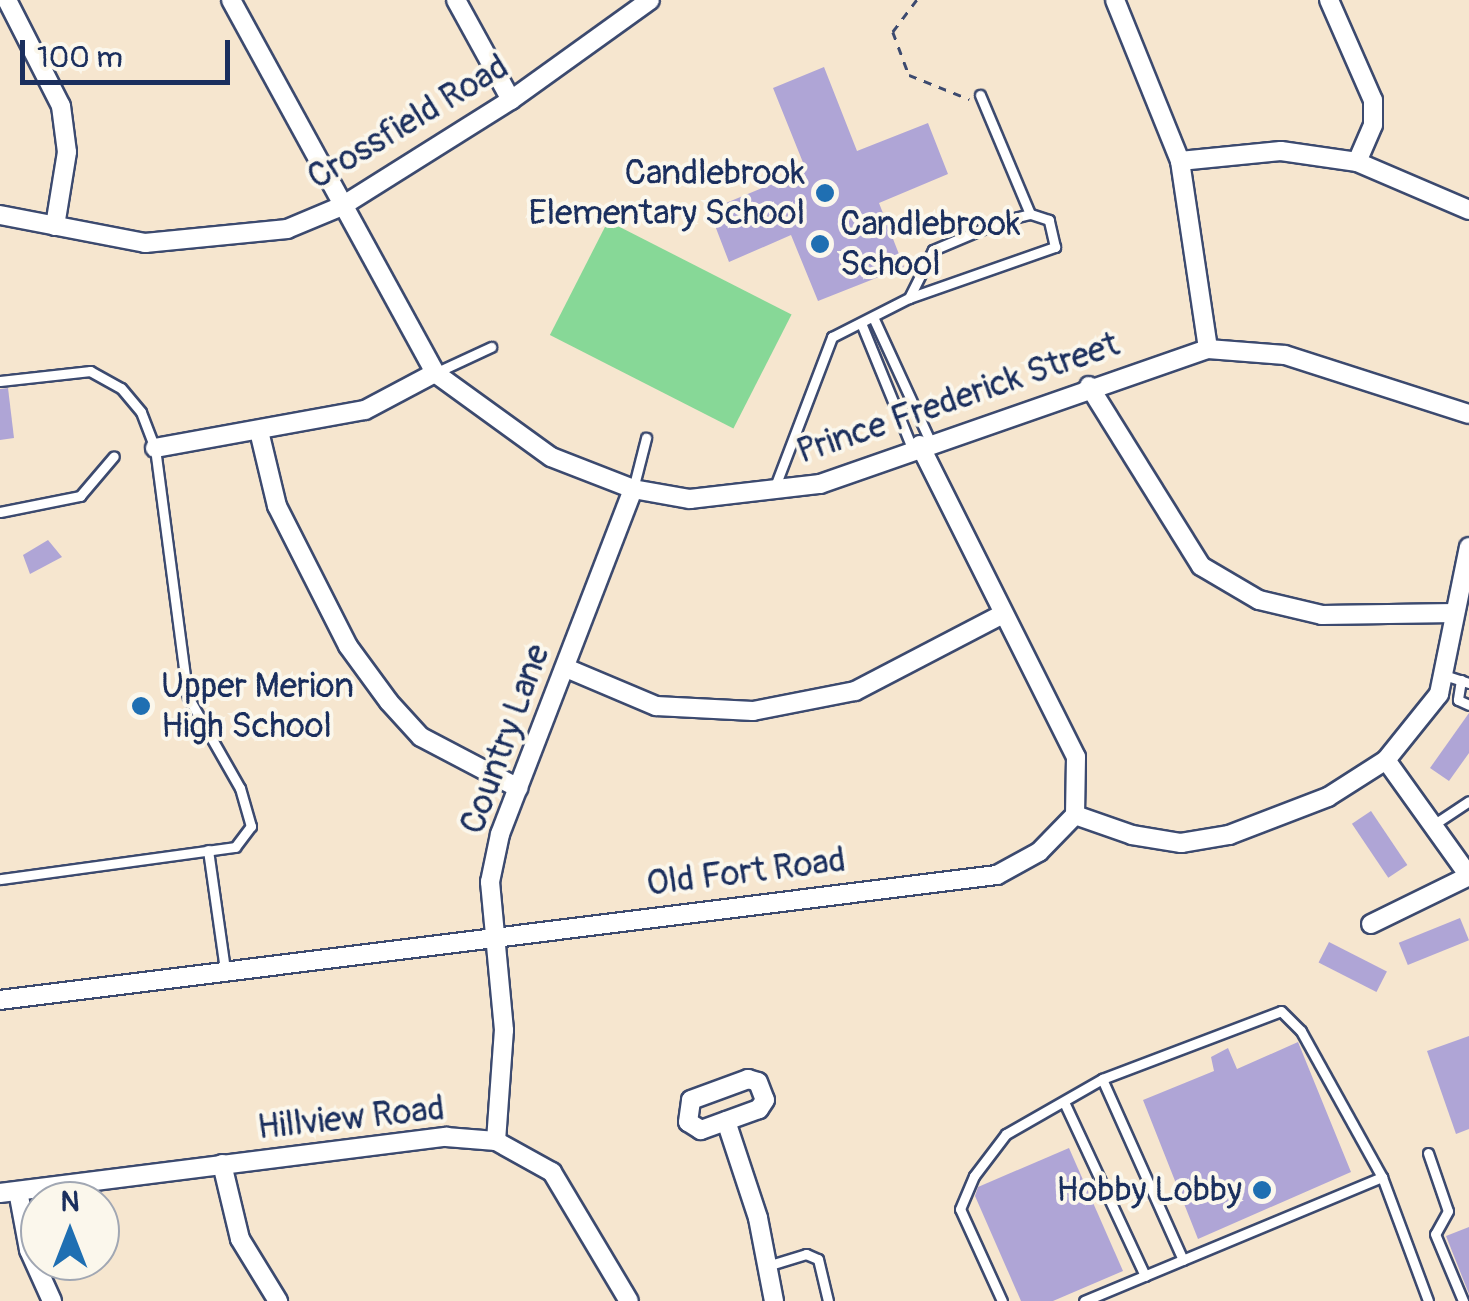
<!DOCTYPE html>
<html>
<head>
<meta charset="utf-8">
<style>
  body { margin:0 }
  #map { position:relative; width:1469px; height:1301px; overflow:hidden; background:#f6e6cf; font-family:Pangolin,sans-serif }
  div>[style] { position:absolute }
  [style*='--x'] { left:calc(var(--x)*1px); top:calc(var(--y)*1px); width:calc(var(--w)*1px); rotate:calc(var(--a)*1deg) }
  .green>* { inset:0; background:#87d897; transform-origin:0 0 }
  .building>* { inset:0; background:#afa5d6; transform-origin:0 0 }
  .path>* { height:2.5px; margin-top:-1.25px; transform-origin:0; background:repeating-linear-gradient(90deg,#3c4a6f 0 8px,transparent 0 16px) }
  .roads { filter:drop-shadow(2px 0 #3c4a6f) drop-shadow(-2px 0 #3c4a6f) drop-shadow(0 2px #3c4a6f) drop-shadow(0 -2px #3c4a6f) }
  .lane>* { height:9px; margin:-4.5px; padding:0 4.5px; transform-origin:4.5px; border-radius:4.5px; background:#fff }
  .street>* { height:18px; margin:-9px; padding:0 9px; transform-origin:9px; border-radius:9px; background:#fff }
  .dots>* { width:28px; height:28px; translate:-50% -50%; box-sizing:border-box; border:5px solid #fbf7ec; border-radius:50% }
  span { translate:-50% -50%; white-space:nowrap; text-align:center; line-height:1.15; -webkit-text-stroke:8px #fbf7ec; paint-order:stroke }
  .street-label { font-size:35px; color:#1b2f5e }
  .poi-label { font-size:35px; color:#1b2f5e }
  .right { translate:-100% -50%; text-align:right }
  .left { translate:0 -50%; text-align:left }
  .north { position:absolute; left:20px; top:1181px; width:100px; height:100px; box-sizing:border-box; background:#fbf7ec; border:2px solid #a1a7b3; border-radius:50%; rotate:0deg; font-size:28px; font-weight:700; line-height:40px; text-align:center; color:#1b2f5e }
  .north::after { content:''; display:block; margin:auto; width:35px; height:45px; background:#1f6fb2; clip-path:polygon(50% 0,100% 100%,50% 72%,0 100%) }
  .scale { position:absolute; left:20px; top:40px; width:210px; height:45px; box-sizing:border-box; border:5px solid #1b2f5e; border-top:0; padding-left:12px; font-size:30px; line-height:35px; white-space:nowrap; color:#1b2f5e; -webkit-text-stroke:8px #fbf7ec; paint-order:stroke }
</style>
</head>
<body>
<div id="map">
  <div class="green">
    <div style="left:608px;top:221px;width:206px;height:128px;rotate:27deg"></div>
  </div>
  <div class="building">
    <div style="clip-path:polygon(824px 67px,857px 151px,928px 123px,948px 174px,879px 203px,904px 267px,818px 301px,791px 235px,729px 262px,709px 210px,806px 170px,773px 88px)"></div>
    <div style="clip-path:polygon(8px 388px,14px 438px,0 440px,0 389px)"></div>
    <div style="clip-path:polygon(48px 540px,62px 557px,30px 574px,23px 555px)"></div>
    <div style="clip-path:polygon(1469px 713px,1469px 753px,1449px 781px,1430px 768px)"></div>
    <div style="left:1371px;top:811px;width:65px;height:23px;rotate:56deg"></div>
    <div style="left:1460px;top:918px;width:24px;height:66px;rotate:68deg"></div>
    <div style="left:1329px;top:942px;width:65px;height:23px;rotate:27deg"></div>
    <div style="clip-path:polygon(1469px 1036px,1469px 1129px,1456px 1134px,1427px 1051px)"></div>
    <div style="clip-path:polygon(1298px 1042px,1351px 1172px,1198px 1239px,1143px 1100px,1214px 1071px,1211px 1057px,1228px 1048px,1237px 1069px)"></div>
    <div style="clip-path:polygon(1069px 1148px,1123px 1271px,1053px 1301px,1021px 1301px,975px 1196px,978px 1187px)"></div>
    <div style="clip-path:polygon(1469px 1227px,1469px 1294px,1446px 1236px)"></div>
  </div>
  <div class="path">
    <div style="--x:917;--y:0;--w:40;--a:127"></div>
    <div style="--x:893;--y:32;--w:46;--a:69.6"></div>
    <div style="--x:909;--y:75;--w:65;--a:21.8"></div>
  </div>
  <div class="roads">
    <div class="lane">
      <div style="--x:980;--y:95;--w:129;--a:67.2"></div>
      <div style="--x:873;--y:317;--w:136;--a:65.3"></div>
      <div style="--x:861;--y:323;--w:135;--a:67.8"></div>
      <div style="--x:435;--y:373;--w:62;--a:-24.9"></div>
      <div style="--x:0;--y:381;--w:91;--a:-6.3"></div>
      <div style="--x:90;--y:371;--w:35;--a:29"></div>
      <div style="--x:121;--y:388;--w:31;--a:50"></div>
      <div style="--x:141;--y:412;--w:39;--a:69"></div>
      <div style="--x:155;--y:448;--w:251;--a:82.5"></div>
      <div style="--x:188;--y:697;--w:105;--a:60.3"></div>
      <div style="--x:240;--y:788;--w:40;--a:74"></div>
      <div style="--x:251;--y:826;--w:26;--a:127"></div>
      <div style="--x:235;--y:847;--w:237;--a:172.2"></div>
      <div style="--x:633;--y:489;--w:53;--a:-75.7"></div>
      <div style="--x:774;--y:489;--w:163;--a:-69.1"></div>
      <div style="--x:832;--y:337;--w:86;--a:-26.9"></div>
      <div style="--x:909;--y:298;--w:155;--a:-19.3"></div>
      <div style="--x:1055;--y:247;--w:28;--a:-103"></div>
      <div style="--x:1049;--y:220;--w:20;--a:-162"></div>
      <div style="--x:1030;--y:214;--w:32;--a:166"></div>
      <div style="--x:999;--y:222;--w:72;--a:157"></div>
      <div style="--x:933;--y:250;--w:54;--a:116.6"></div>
      <div style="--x:0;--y:512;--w:82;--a:-11.3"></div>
      <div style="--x:80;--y:496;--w:52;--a:-49.6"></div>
      <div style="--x:1444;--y:675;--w:26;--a:18"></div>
      <div style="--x:1461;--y:680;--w:20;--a:99"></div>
      <div style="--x:1458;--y:700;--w:12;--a:24"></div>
      <div style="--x:1433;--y:825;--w:43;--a:-33.7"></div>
      <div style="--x:208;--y:850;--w:121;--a:81.9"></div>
      <div style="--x:1064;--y:1102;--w:192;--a:65"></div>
      <div style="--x:1428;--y:1153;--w:61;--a:71"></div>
      <div style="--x:1448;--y:1211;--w:26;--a:119"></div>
      <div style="--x:1435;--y:1234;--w:73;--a:67.3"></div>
      <div style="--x:1183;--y:1260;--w:198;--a:-114.1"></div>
      <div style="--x:1102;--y:1079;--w:191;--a:-20.8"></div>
      <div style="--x:1281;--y:1011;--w:28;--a:45"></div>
      <div style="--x:1301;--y:1031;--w:167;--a:61"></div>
      <div style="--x:767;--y:1266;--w:41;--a:-17.1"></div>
      <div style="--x:806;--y:1254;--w:13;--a:23"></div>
      <div style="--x:818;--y:1259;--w:43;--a:76.6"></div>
      <div style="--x:1002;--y:1301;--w:101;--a:-114.5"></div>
      <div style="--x:960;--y:1209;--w:36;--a:-67"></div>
      <div style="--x:974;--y:1176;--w:53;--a:-52.7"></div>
      <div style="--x:1006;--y:1134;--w:111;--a:-29.8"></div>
      <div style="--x:1084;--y:1301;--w:323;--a:-22.6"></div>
      <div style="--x:1382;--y:1177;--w:132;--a:69.6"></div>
    </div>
    <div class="street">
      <div style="--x:7;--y:0;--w:119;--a:63"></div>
      <div style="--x:61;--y:106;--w:46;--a:82.6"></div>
      <div style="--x:67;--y:152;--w:75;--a:99.2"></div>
      <div style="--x:231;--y:0;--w:425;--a:61.3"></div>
      <div style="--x:435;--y:373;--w:143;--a:35.9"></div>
      <div style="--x:551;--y:457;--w:88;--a:21.3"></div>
      <div style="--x:633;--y:489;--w:58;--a:10"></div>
      <div style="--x:690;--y:499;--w:131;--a:-6.6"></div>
      <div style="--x:820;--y:484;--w:411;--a:-19.2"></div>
      <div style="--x:1208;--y:349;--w:77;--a:4.5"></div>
      <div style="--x:1285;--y:355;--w:193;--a:17.8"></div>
      <div style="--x:456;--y:0;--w:114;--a:61.2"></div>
      <div style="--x:1115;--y:0;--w:174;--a:68"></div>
      <div style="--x:1180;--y:161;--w:190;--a:81.5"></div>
      <div style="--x:1329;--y:0;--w:109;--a:66.3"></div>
      <div style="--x:1373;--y:100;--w:25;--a:90"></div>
      <div style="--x:1373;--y:125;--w:40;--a:113.4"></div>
      <div style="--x:1180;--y:161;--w:101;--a:-5.7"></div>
      <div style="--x:1281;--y:151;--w:77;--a:8.2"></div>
      <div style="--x:1357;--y:162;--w:122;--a:23.2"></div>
      <div style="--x:0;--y:215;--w:148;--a:10.9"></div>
      <div style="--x:145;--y:243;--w:143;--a:-5.6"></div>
      <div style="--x:287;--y:229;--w:60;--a:-22.7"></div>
      <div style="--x:342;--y:206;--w:199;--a:-32.1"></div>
      <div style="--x:511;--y:100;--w:171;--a:-35.7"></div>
      <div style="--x:1089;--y:386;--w:212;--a:58.1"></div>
      <div style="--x:1201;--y:566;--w:67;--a:30.4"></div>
      <div style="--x:1259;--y:600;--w:65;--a:13.4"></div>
      <div style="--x:1322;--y:615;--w:133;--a:-0.9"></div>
      <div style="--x:259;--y:431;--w:77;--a:76.5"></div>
      <div style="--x:277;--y:506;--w:157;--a:63.1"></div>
      <div style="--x:348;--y:646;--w:69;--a:53.8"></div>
      <div style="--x:389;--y:702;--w:47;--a:47.6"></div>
      <div style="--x:421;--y:737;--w:110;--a:27.7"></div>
      <div style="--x:155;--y:448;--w:213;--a:-10.3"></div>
      <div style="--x:365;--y:410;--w:79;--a:-27.9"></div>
      <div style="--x:566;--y:668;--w:98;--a:22.9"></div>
      <div style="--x:656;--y:706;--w:97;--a:3"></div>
      <div style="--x:753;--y:711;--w:104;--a:-11.1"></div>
      <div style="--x:855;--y:691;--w:167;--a:-27.5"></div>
      <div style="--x:1386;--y:760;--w:143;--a:54.4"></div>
      <div style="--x:1075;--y:815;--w:60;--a:19.3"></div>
      <div style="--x:1132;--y:835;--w:50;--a:9.3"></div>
      <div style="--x:1181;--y:843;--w:49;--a:-9.5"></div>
      <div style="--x:1229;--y:835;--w:106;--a:-21"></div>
      <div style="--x:1328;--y:797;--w:69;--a:-32.5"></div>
      <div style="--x:1386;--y:760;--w:85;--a:-51.2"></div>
      <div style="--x:1439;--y:694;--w:150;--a:-78.5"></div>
      <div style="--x:1371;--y:924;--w:109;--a:-26.1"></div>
      <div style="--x:0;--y:1000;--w:1005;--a:-7.15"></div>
      <div style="--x:997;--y:875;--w:48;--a:-28.7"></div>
      <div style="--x:1039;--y:852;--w:52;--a:-45.8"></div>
      <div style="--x:1075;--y:815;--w:58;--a:-89"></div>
      <div style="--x:1076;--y:757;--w:349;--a:-116.6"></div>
      <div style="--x:748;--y:1079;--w:10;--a:17"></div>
      <div style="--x:758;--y:1082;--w:19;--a:69"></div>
      <div style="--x:765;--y:1100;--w:11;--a:124"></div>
      <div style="--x:759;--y:1109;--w:62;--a:160.1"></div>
      <div style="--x:701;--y:1130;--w:15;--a:-148"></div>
      <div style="--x:688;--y:1122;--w:22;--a:-82"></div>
      <div style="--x:691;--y:1100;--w:61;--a:-20.2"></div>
      <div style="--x:726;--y:1121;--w:102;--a:71.7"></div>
      <div style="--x:758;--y:1218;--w:85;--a:79.1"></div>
      <div style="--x:496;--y:1141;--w:111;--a:-85.9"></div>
      <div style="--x:504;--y:1030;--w:149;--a:-95.4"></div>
      <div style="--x:490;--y:882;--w:49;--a:-78.2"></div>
      <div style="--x:500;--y:834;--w:370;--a:-68.9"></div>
      <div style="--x:222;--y:1164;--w:77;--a:76.5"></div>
      <div style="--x:240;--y:1239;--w:73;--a:58.5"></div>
      <div style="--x:18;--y:1191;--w:60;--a:79.4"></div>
      <div style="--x:29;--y:1250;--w:56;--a:65.7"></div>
      <div style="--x:0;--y:1193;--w:450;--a:-7.2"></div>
      <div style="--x:446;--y:1137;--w:50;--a:4.6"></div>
      <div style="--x:496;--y:1141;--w:64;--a:29"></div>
      <div style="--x:552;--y:1172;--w:150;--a:59.2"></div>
    </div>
  </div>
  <div class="dots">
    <div style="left:825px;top:193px;background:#1f6fb2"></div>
    <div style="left:820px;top:244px;background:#1f6fb2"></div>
    <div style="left:141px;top:706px;background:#1f6fb2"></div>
    <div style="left:1262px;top:1190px;background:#1f6fb2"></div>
  </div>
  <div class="street-label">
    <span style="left:408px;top:122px;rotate:-31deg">Crossfield Road</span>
    <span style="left:958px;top:398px;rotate:-19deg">Prince Frederick Street</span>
    <span style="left:505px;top:739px;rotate:-70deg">Country Lane</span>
    <span style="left:746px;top:872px;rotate:-7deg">Old Fort Road</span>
    <span style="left:351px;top:1118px;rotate:-6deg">Hillview Road</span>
  </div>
  <div class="poi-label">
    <span class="right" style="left:805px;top:193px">Candlebrook<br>Elementary School</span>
    <span class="left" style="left:840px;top:244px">Candlebrook<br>School</span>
    <span class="left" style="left:161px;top:706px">Upper Merion<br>High School</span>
    <span class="right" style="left:1242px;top:1190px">Hobby Lobby</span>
  </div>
  <div class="north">N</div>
  <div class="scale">100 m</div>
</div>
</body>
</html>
